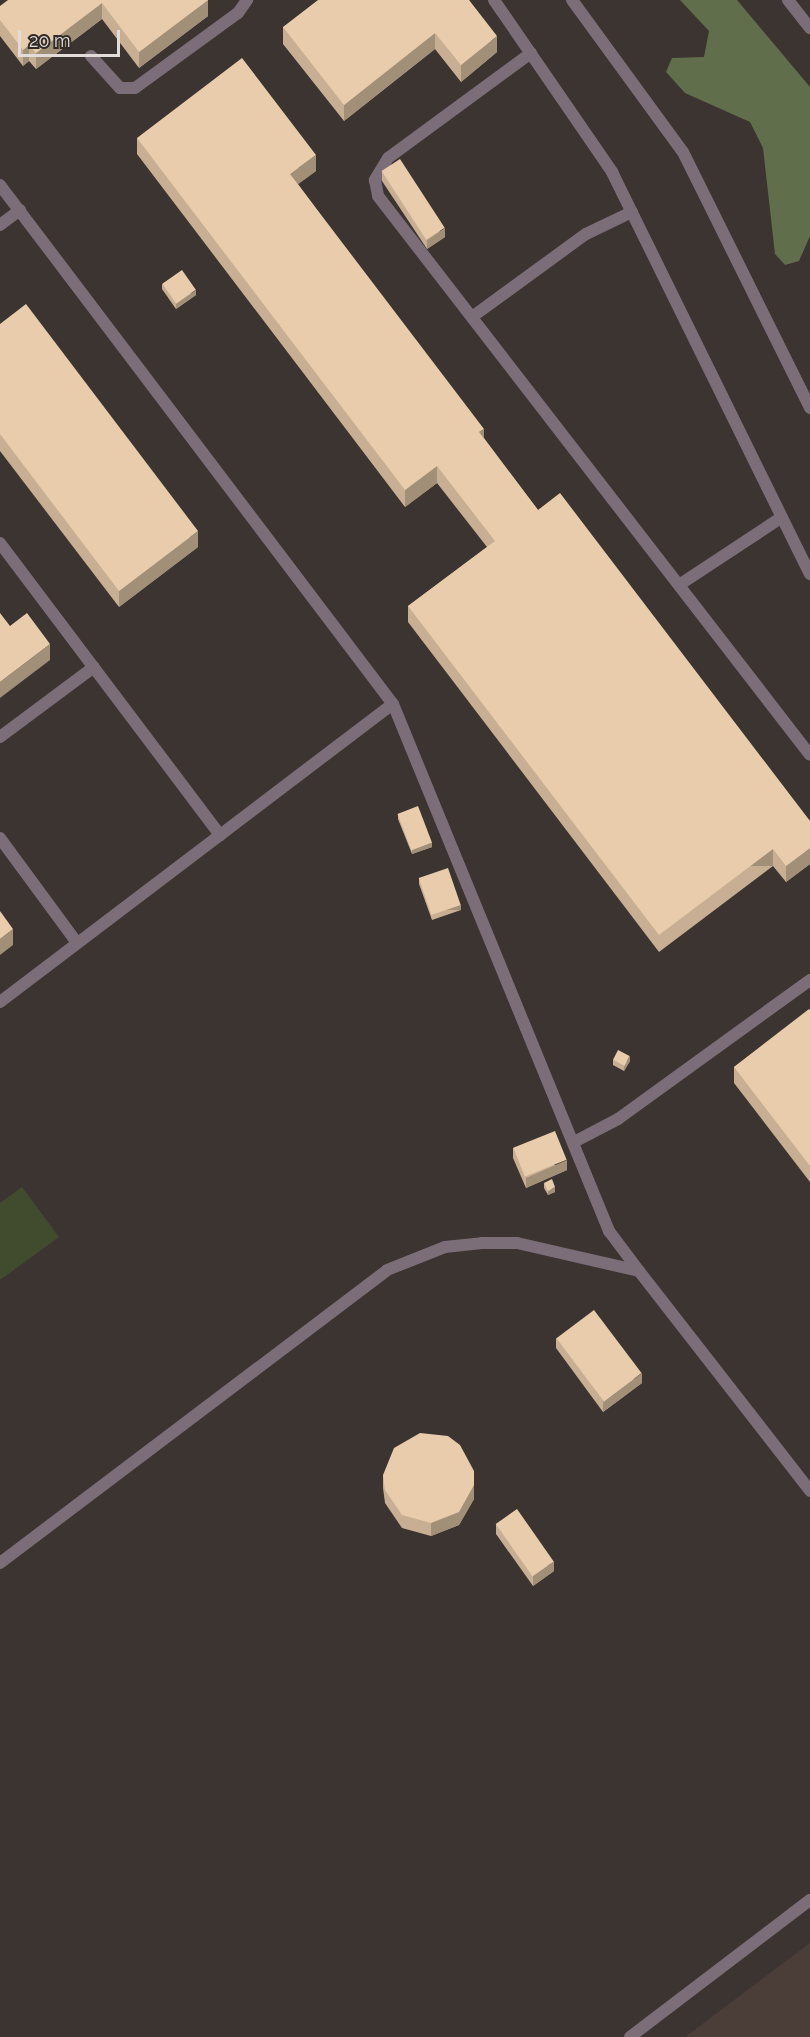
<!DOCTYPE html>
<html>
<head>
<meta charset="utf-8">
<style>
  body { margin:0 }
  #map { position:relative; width:810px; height:2037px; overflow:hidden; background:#3b3431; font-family:Raleway,sans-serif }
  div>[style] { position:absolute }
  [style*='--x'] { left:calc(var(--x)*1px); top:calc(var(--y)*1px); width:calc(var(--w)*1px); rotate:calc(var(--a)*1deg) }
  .built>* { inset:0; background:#4b3d38 }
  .green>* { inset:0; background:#414c2f }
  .forest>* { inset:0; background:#616e4c }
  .service>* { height:12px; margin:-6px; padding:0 6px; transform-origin:6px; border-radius:6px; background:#7c6e78 }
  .wall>* { inset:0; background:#c8af93 }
  .shaded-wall>* { inset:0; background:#a28f78; transform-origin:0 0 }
  .building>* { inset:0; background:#e8ccab; transform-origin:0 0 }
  span { translate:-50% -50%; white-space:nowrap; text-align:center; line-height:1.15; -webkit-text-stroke:6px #312a27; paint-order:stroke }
  .scale { position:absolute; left:18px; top:30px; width:102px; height:27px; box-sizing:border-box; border:3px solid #e1dcda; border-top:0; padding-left:8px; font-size:18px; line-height:21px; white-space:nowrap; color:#e1dcda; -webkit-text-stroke:4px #312a27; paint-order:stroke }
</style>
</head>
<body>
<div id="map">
  <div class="built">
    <div style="clip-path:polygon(810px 1943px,810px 2037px,685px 2037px)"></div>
  </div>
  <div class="green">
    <div style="clip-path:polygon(22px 1187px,59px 1237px,0 1280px,0 1203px)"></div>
  </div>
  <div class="forest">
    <div style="clip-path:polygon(680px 0,737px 0,810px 87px,810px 236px,799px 261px,785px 265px,775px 254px,763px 148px,750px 122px,685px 93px,666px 72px,672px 58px,704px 57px,709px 31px)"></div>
  </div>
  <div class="service">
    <div style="--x:494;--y:0;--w:209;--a:55.5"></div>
    <div style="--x:612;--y:172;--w:448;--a:63.8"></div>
    <div style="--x:572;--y:0;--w:188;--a:53.9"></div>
    <div style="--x:683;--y:152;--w:286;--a:63.6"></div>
    <div style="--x:788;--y:0;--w:36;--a:52"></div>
    <div style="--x:531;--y:53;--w:177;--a:143.7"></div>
    <div style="--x:388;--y:158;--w:26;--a:121"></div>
    <div style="--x:375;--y:180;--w:16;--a:79"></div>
    <div style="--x:378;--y:196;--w:706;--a:52.3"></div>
    <div style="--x:91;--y:56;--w:43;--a:47.8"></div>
    <div style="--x:120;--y:88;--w:15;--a:0"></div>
    <div style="--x:135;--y:88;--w:127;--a:-36.1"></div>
    <div style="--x:238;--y:13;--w:16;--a:-55"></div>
    <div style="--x:0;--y:185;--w:651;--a:52.87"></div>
    <div style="--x:393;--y:704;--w:570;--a:67.71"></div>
    <div style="--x:609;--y:1231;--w:50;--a:53.1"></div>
    <div style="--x:0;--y:225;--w:25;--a:-37"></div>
    <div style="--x:472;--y:317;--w:141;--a:-36.1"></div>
    <div style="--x:586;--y:234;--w:51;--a:-25.6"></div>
    <div style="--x:0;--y:543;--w:366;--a:53"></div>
    <div style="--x:679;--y:585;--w:123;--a:-33.4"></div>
    <div style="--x:0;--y:737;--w:117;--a:-36.7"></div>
    <div style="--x:0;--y:838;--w:130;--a:53.7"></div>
    <div style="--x:0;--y:1002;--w:493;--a:-37.2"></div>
    <div style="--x:574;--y:1142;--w:50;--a:-27.6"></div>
    <div style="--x:618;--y:1119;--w:237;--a:-35.9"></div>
    <div style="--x:0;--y:1563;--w:485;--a:-37.1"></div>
    <div style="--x:387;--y:1270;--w:62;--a:-21.6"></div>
    <div style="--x:445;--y:1247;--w:37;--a:-6"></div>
    <div style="--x:482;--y:1243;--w:35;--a:0"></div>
    <div style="--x:517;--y:1243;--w:125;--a:12.9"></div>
    <div style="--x:639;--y:1271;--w:279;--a:52.1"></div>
    <div style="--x:630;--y:2037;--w:226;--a:-37.3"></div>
  </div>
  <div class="wall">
    <div style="clip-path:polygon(208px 0,208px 16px,139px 68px,102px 19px,36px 69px,29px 61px,23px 66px,0 36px,0 6px)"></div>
    <div style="clip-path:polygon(469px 0,497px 52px,461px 82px,435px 49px,344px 121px,283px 44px,283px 27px)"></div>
    <div style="clip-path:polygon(137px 138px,316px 171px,298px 184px,484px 438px,538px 510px,810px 821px,810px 864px,786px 882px,773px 866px,659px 952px,408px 622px,408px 606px,487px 547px,437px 483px,405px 507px,137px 154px)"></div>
    <div style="clip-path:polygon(382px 171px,445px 237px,427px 249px,382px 181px)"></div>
    <div style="clip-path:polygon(162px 284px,196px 295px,176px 309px,162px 289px)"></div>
    <div style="clip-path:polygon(0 324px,198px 547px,119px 607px,0 451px)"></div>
    <div style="clip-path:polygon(398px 814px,432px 847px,412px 854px,398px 819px)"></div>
    <div style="clip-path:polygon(419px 879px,461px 910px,432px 920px,419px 884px)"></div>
    <div style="clip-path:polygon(810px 1010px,810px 1182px,734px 1083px,734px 1067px)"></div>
    <div style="clip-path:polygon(613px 1060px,630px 1061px,624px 1071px,613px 1065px)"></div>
    <div style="clip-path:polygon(513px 1148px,567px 1170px,526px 1188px,513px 1158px)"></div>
    <div style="clip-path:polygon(544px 1183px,555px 1192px,548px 1195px,544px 1188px)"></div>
    <div style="clip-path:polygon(556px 1338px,642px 1383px,603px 1412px,556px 1348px)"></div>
    <div style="clip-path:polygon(383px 1475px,474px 1499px,459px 1525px,431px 1536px,402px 1528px,385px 1503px,383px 1488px)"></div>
    <div style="clip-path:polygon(496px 1524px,554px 1571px,533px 1586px,496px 1534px)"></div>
  </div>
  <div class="shaded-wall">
    <div style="clip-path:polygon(208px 0,208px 16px,139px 68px,139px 52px)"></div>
    <div style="clip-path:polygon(102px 3px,102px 19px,36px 69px,36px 53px)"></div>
    <div style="clip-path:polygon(435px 33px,435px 49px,344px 121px,344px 105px)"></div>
    <div style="clip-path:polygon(497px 36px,497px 52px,461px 82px,461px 65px)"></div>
    <div style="clip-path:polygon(29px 45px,29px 61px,23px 66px,23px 50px)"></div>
    <div style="clip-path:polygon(316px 155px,316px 171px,290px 190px,290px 174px)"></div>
    <div style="clip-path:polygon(445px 228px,445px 237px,427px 249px,427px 240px)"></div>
    <div style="clip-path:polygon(196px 290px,196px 295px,176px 309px,176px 304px)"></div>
    <div style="clip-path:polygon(484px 429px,484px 445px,479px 432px)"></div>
    <div style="clip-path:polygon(437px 466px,437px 483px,405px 507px,405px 490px)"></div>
    <div style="clip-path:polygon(198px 531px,198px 547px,119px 607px,119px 591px)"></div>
    <div style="clip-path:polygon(50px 644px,50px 660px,0 698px,0 682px)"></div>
    <div style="clip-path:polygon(432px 842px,432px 847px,412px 854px,412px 850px)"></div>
    <div style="clip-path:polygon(810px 848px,810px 864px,786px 882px,786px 866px)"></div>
    <div style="left:773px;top:849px;width:17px;height:143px;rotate:90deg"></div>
    <div style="left:461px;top:905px;width:5px;height:31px;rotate:90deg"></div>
    <div style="clip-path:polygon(13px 929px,13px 945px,0 955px,0 939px)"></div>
    <div style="clip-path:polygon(630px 1056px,630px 1061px,624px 1071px,624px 1066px)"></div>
    <div style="clip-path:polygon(567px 1160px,567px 1170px,526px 1188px,526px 1178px)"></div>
    <div style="clip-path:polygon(555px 1187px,555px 1192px,548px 1195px,548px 1191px)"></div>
    <div style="clip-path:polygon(642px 1373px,642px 1383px,603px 1412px,603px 1402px)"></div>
    <div style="clip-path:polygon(474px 1485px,474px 1499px,459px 1525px,431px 1536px,431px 1523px)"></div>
    <div style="clip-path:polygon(554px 1561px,554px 1571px,533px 1586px,533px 1576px)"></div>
  </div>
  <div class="building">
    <div style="clip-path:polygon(8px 0,208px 0,139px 52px,102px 3px,36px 53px,29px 45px,23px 50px,0 20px,0 6px)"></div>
    <div style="clip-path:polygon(318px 0,469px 0,497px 36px,461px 65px,435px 33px,344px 105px,283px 27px)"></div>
    <div style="clip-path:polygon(242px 58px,316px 155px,290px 174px,484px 429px,479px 432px,538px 510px,560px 493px,810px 821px,810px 848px,786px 866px,773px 849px,659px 935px,408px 606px,495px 541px,437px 466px,405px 490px,137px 138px)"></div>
    <div style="left:400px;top:159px;width:82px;height:22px;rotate:57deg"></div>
    <div style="left:182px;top:270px;width:24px;height:24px;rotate:55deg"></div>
    <div style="clip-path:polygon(26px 304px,198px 531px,119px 591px,0 434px,0 324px)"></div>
    <div style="clip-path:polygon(0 613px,10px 626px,27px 613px,50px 644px,0 682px)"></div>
    <div style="left:418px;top:806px;width:39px;height:22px;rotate:69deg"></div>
    <div style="left:448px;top:868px;width:39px;height:31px;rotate:71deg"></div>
    <div style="clip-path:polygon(0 911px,13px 929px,0 939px)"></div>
    <div style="clip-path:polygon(809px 1009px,810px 1010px,810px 1166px,734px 1067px)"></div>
    <div style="left:618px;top:1050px;width:13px;height:11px;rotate:27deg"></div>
    <div style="left:555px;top:1131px;width:31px;height:45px;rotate:68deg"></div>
    <div style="clip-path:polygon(552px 1179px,555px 1187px,548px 1191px,544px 1183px)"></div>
    <div style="left:594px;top:1310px;width:79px;height:47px;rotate:53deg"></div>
    <div style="clip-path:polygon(420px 1433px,448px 1436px,460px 1445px,474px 1471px,474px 1485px,459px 1512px,431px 1523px,402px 1515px,385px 1490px,383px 1475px,394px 1448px)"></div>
    <div style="left:517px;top:1509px;width:64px;height:26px;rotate:55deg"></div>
  </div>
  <div class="scale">20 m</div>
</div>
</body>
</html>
